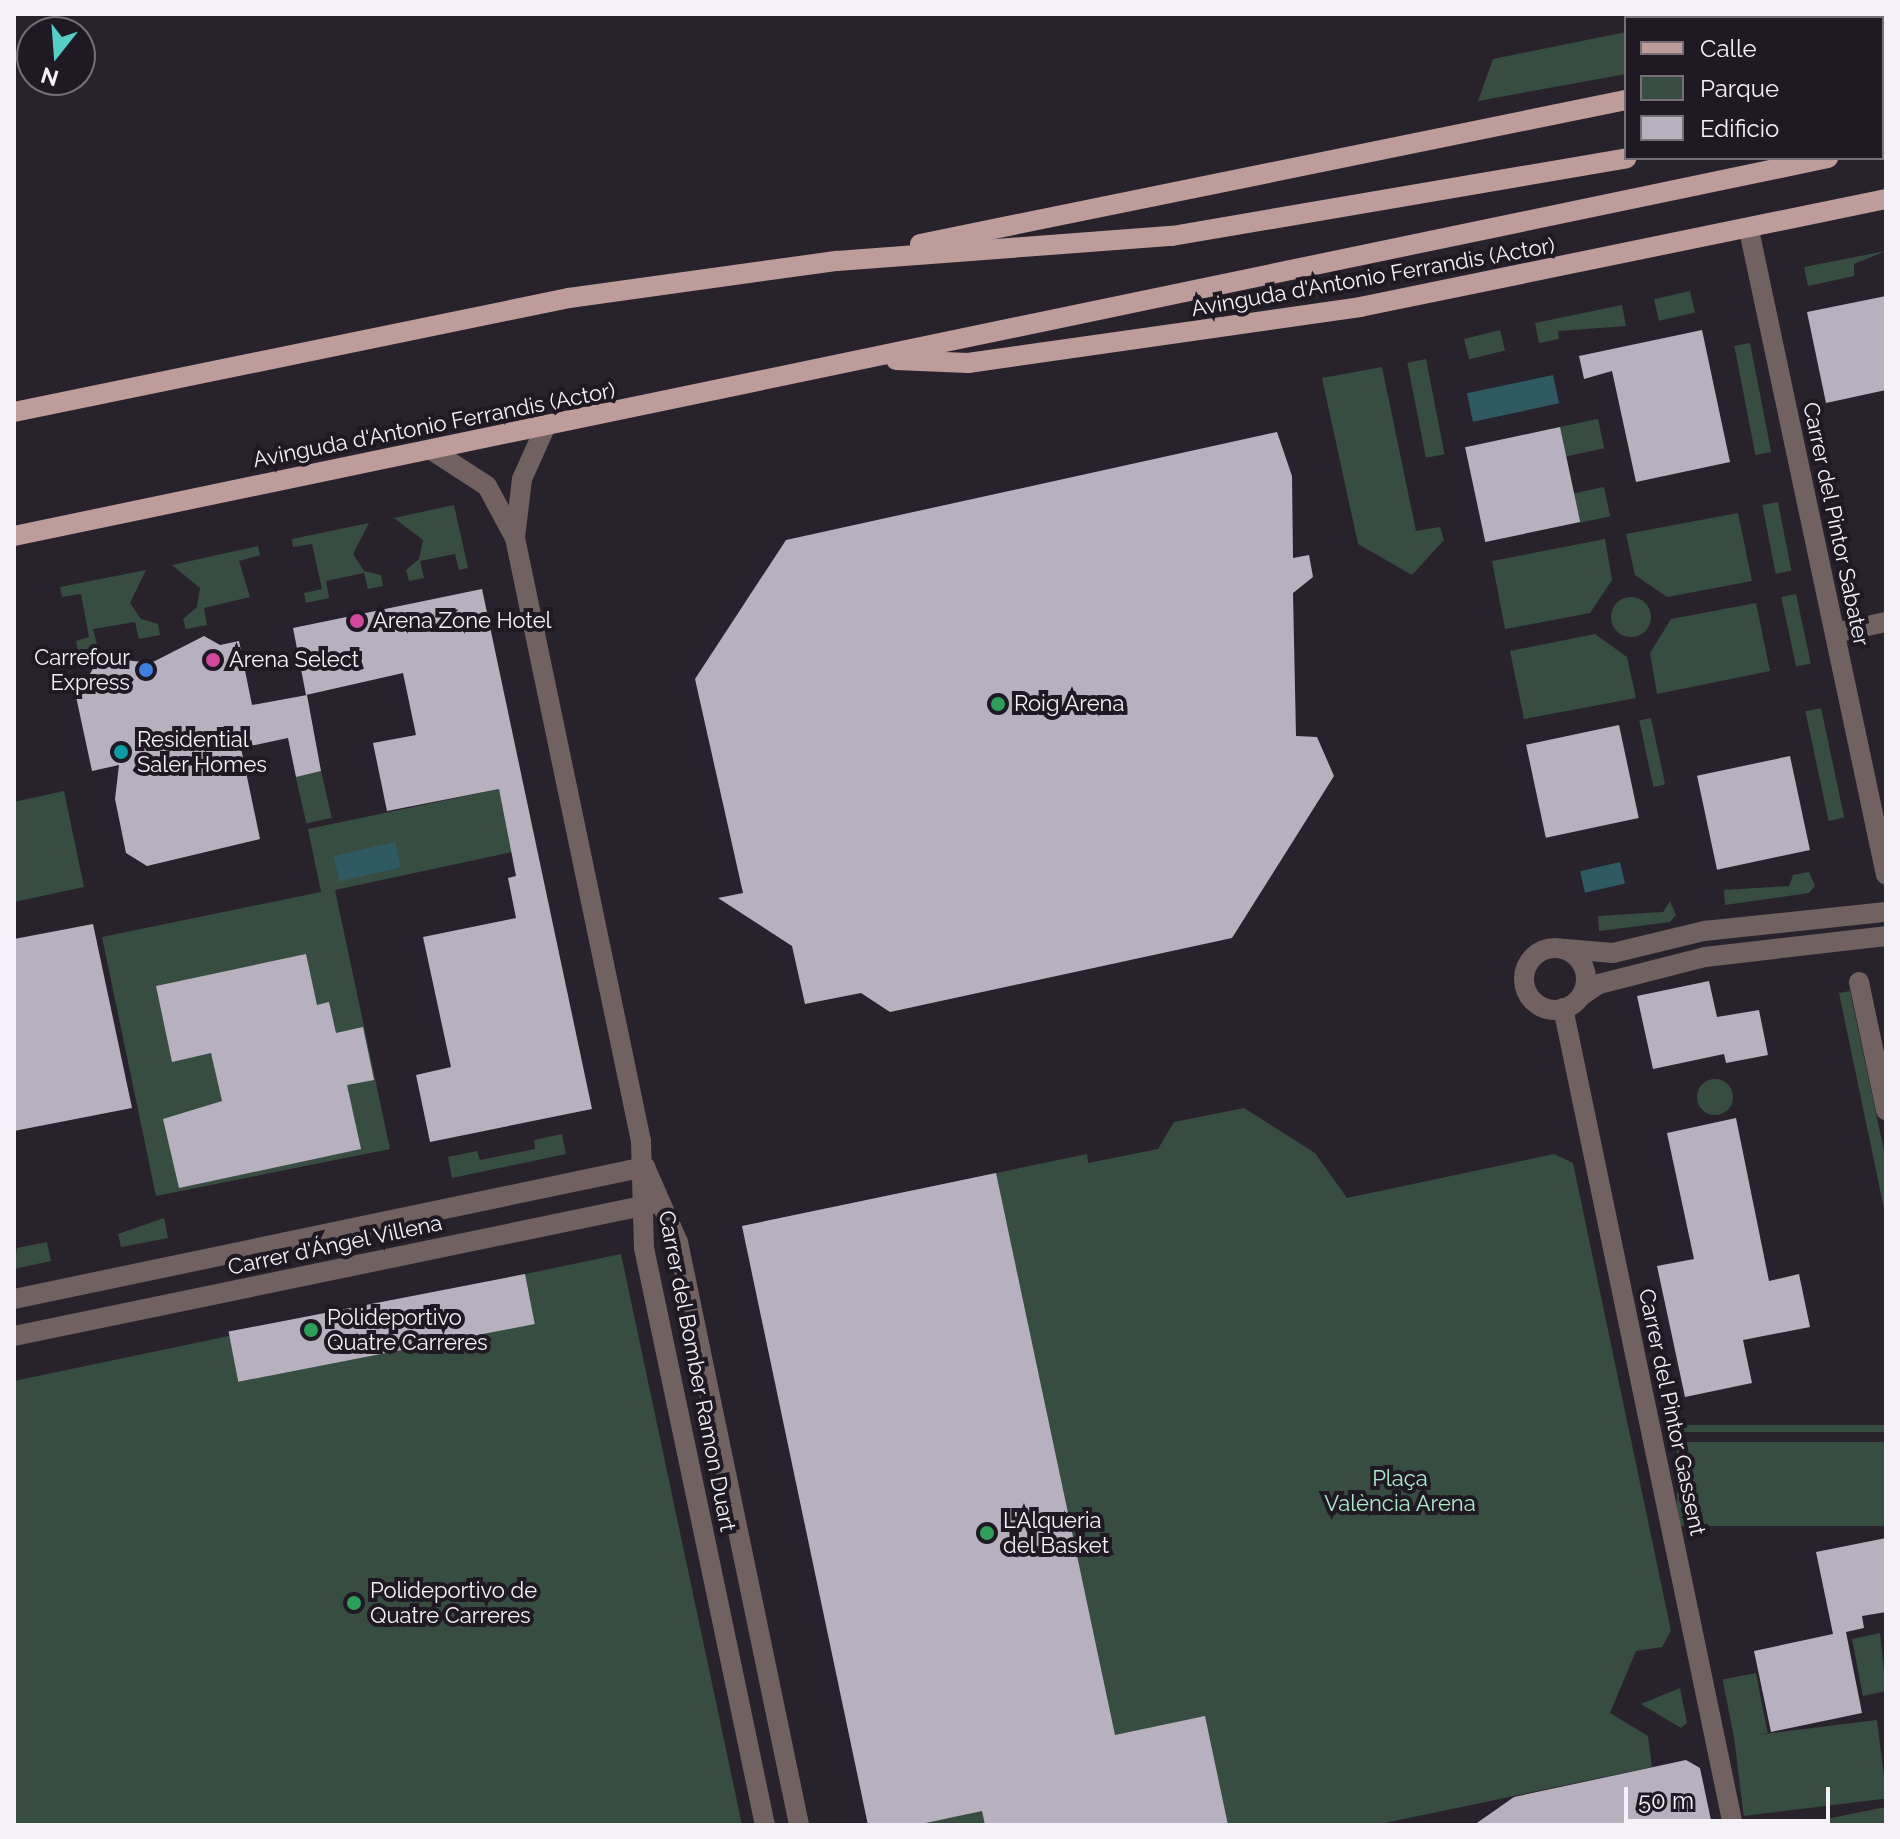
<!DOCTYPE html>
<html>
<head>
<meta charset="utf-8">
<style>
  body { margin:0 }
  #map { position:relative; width:1900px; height:1839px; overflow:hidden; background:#28222d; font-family:Raleway,sans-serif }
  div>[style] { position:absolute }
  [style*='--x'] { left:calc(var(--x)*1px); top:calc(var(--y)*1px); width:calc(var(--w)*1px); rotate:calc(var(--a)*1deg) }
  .green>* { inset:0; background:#384d41; transform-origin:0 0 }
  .round { border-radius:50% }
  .water>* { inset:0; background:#305a61; transform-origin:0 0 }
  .building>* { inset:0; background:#b7b1bf; transform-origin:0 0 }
  .minor>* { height:20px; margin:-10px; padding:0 10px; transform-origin:10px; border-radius:10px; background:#716160 }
  .minor>.ring { margin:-10px; padding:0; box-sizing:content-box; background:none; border:20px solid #716160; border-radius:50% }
  .major>* { height:20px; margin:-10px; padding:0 10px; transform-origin:10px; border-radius:10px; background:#be9c9a }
  .dots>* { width:22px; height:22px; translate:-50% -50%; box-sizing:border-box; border:4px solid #1f1923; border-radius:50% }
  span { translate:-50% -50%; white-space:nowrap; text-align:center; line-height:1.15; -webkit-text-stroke:8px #1f1923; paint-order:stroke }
  .street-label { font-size:22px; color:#f5f1f8 }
  .poi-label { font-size:22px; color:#f5f1f8 }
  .left { translate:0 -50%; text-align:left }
  .right { translate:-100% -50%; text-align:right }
  .park-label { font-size:22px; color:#adeac8 }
  .frame { position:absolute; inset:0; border:16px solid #f5f1f8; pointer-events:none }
  .legend { position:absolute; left:1624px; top:16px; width:260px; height:144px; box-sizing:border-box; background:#1f1923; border:2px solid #756f78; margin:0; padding:10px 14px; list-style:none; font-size:24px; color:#f5f1f8 }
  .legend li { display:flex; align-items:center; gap:16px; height:40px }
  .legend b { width:40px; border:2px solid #756f78 }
  .north { position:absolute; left:16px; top:16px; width:80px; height:80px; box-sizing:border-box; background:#1f1923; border:2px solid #756f78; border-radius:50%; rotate:197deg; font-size:22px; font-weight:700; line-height:32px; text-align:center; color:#f5f1f8 }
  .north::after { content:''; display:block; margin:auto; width:28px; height:36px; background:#55cec5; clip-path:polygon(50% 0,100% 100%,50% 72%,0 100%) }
  .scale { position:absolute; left:1624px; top:1787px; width:206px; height:36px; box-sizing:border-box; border:4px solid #f5f1f8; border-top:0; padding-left:10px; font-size:24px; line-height:28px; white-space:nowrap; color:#f5f1f8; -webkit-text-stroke:6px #1f1923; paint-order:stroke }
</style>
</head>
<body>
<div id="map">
  <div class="green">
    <div style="clip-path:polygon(1712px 14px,1886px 14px,1886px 22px,1692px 18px)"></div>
    <div style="clip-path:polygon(1626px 32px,1626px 74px,1478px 101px,1493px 59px)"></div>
    <div style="clip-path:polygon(1886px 251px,1854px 264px,1854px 276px,1808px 286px,1804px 267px)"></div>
    <div style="left:1690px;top:291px;width:22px;height:37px;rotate:77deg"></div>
    <div style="clip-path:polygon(1622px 305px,1626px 326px,1558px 331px,1559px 339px,1539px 343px,1535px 323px)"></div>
    <div style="left:1500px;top:330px;width:21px;height:37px;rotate:76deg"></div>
    <div style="left:1750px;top:343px;width:111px;height:16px;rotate:79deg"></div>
    <div style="left:1426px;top:359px;width:97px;height:19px;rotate:79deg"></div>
    <div style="clip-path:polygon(1382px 367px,1416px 531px,1440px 527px,1444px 540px,1412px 575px,1358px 544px,1322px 378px)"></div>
    <div style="left:1598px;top:419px;width:30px;height:39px;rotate:78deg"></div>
    <div style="left:1604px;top:487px;width:30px;height:31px;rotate:78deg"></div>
    <div style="left:1778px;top:502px;width:70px;height:16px;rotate:79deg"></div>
    <div style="clip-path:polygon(454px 505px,468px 568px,459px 570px,455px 554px,420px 561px,424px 578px,409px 581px,406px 570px,419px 559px,423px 540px,394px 518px)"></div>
    <div style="clip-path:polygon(1738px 513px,1752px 581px,1667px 597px,1635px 575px,1626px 534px)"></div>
    <div style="clip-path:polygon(369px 523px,353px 554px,364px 571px,381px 575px,383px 586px,368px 589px,364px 573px,326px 581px,329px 598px,306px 603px,304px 593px,322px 589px,312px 544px,293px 547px,292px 539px)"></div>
    <div style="clip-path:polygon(1605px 539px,1612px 580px,1590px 613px,1505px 629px,1492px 561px)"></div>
    <div style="clip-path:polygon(258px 546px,260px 555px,239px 561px,250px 597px,204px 608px,207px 625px,186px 629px,183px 619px,197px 607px,200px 588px,172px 565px)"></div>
    <div style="clip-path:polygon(146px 570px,130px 603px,141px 619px,158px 624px,160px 635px,139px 639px,135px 622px,93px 629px,98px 648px,78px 652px,76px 641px,89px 637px,81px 594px,62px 597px,60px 587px)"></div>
    <div style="left:1796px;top:594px;width:71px;height:15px;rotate:78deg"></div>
    <div class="round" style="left:1611px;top:597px;width:40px;height:40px"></div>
    <div style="clip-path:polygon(1756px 603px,1770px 671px,1657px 694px,1650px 653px,1671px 619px)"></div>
    <div style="clip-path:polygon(1595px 634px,1627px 657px,1636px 698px,1524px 719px,1510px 651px)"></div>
    <div style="left:1821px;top:708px;width:112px;height:16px;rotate:78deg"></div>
    <div style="left:1651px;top:718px;width:68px;height:12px;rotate:78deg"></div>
    <div style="left:321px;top:771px;width:48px;height:26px;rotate:77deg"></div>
    <div style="clip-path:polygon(523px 784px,512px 852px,335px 890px,390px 1149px,156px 1196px,102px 937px,321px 892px,308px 829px)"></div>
    <div style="clip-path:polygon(64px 791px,84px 887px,14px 902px,14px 802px)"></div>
    <div style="clip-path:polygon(1809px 872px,1815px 886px,1809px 893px,1725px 905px,1724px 890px,1789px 886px,1793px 875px)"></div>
    <div style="clip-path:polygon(1670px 901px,1676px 915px,1670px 922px,1599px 931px,1598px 916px,1663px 912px)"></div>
    <div style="clip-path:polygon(1850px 991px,1886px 1160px,1886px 1218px,1839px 993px)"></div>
    <div class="round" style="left:1697px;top:1079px;width:36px;height:36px"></div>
    <div style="clip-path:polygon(1244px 1108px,1315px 1153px,1347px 1198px,1554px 1154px,1573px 1163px,1671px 1631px,1662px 1647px,1636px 1651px,1610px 1713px,1648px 1736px,1652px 1767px,1375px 1825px,868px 1825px,742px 1226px,1087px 1154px,1088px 1163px,1158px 1149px,1174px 1122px)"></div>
    <div style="clip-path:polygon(562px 1134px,566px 1154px,452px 1178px,448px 1157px,477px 1151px,480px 1160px,535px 1149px,534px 1140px)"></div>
    <div style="clip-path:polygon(164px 1218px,168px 1238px,121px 1247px,118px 1234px)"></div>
    <div style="clip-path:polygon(47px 1242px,51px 1261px,14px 1269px,17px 1248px)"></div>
    <div style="clip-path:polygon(621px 1254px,742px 1825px,14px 1825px,14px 1381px)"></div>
    <div style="left:1886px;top:1425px;width:7px;height:210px;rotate:90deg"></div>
    <div style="left:1886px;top:1442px;width:84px;height:209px;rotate:90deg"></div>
    <div style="clip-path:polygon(1880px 1633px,1886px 1691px,1863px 1696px,1852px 1639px)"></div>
    <div style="left:1756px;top:1673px;width:61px;height:34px;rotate:79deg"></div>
    <div style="clip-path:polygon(1680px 1688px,1687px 1723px,1681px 1728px,1641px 1704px)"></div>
    <div style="left:1877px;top:1720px;width:79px;height:144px;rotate:83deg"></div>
    <div style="clip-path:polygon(1886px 1807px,1886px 1825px,1796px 1825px)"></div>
  </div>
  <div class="water">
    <div style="left:1553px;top:375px;width:29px;height:88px;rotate:78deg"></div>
    <div style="left:395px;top:842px;width:26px;height:63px;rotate:77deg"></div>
    <div style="left:1620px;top:862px;width:22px;height:41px;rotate:77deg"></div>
  </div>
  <div class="building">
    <div style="clip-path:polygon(1886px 296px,1886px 390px,1826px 403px,1807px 312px)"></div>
    <div style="clip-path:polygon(1702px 330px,1730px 462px,1636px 482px,1612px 371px,1584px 379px,1579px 356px)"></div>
    <div style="left:1560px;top:427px;width:97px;height:97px;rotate:78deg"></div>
    <div style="clip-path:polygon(1277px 432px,1292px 476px,1293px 558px,1309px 555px,1313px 577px,1293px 593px,1296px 736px,1317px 737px,1334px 776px,1232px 938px,890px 1012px,861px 993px,805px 1004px,792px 946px,718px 898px,743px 893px,695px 679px,786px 540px)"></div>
    <div style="clip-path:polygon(482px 589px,592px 1109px,430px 1142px,416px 1075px,451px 1067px,423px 937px,516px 918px,508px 878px,516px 876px,499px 789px,387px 811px,373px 743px,416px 735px,403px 673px,306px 695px,293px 628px)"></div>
    <div style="clip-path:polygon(204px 636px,220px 645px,239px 641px,252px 705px,307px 695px,321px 771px,296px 777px,288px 738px,241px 748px,260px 839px,147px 866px,126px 853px,115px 799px,119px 765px,92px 771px,72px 678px,90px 674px,99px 657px,151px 663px)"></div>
    <div style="left:1619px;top:725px;width:95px;height:95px;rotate:78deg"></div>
    <div style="left:1790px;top:756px;width:96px;height:95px;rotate:78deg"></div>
    <div style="clip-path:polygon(93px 924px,132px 1108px,14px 1131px,14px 939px)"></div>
    <div style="clip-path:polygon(306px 954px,317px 1005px,329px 1002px,336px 1033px,363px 1027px,374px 1080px,347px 1085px,361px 1149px,179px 1188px,163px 1119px,222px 1101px,211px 1053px,172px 1062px,156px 986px)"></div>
    <div style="clip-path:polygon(1709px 981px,1717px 1017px,1759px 1010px,1768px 1055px,1726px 1063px,1724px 1054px,1653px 1069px,1637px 996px)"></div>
    <div style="clip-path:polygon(1736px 1118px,1769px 1281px,1799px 1274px,1810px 1327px,1743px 1340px,1752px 1383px,1685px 1397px,1657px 1266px,1694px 1259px,1667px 1133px)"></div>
    <div style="clip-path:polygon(996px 1173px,1115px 1735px,1205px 1716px,1228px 1825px,985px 1825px,982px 1811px,916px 1825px,868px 1825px,742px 1226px)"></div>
    <div style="left:525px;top:1274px;width:51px;height:302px;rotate:79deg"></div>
    <div style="clip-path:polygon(1886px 1538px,1886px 1612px,1862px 1616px,1864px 1628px,1846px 1632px,1862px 1713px,1771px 1732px,1754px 1651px,1833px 1634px,1816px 1552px)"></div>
    <div style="clip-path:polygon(1686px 1760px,1700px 1768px,1712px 1825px,1474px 1825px,1514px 1797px)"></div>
  </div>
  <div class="minor">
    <div style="--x:1749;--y:230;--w:659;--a:78.01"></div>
    <div style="--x:544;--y:430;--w:54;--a:114.2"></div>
    <div style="--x:522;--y:479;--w:59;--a:96.8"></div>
    <div style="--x:515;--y:538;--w:616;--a:78.2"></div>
    <div style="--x:641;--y:1141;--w:107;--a:88.4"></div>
    <div style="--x:644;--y:1248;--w:590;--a:78.16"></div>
    <div style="--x:433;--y:451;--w:64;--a:32.9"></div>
    <div style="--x:487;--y:486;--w:59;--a:61.7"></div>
    <div style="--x:1835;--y:633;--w:52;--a:-12.2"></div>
    <div class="ring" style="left:1524px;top:948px;width:42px;height:42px"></div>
    <div style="--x:1566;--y:949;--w:47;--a:4.9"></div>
    <div style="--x:1613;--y:953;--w:94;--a:-13.6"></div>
    <div style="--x:1704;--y:931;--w:183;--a:-6"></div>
    <div style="--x:1859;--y:982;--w:131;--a:78.1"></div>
    <div style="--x:1581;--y:996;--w:22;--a:-34"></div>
    <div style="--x:1599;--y:984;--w:109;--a:-14.3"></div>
    <div style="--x:1705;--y:957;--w:182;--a:-6.6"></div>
    <div style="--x:1563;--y:1008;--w:834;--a:78.25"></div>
    <div style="--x:645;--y:1167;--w:82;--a:66.3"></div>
    <div style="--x:678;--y:1242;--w:595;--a:78.27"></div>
    <div style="--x:14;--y:1299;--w:645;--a:-11.82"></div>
    <div style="--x:14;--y:1336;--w:652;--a:-11.69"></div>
  </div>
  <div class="major">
    <div style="--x:1882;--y:48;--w:4;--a:-14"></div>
    <div style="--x:1882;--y:103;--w:4;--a:-14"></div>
    <div style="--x:1882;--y:147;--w:4;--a:-14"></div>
    <div style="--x:920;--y:244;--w:721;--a:-11.53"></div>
    <div style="--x:896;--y:360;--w:72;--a:2.4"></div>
    <div style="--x:968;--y:363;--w:396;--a:-8.1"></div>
    <div style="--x:1360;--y:307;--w:537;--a:-11.6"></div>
    <div style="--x:14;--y:412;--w:567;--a:-11.61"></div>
    <div style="--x:569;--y:298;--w:271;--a:-7.9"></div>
    <div style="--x:837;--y:261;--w:336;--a:-4.3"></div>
    <div style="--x:1172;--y:236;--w:461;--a:-9.7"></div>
    <div style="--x:14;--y:536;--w:1853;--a:-11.77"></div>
  </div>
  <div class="dots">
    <div style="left:357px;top:621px;background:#d1479c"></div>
    <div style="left:213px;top:660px;background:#d1479c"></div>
    <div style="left:146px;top:670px;background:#3f7fe0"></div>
    <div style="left:998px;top:704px;background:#2e9e5b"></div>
    <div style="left:121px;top:752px;background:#0f9aa8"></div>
    <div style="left:311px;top:1330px;background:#2e9e5b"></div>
    <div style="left:987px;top:1533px;background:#2e9e5b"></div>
    <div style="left:354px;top:1603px;background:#2e9e5b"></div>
  </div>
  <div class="street-label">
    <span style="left:1373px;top:277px;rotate:-10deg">Avinguda d'Antonio Ferrandis (Actor)</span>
    <span style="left:434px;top:425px;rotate:-11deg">Avinguda d'Antonio Ferrandis (Actor)</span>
    <span style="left:1836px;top:524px;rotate:78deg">Carrer del Pintor Sabater</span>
    <span style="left:335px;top:1245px;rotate:-12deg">Carrer d'Ángel Villena</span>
    <span style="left:697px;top:1371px;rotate:79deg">Carrer del Bomber Ramon Duart</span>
    <span style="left:1672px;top:1412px;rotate:78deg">Carrer del Pintor Gassent</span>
  </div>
  <div class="poi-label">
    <span class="left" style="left:373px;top:621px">Arena Zone Hotel</span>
    <span class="right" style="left:130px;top:670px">Carrefour<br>Express</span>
    <span class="left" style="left:229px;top:660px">Arena Select</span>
    <span class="left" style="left:1014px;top:704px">Roig Arena</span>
    <span class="left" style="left:137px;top:752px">Residential<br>Saler Homes</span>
    <span class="left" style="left:327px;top:1330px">Polideportivo<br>Quatre Carreres</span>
    <span class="left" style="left:1003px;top:1533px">L'Alqueria<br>del Basket</span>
    <span class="left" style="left:370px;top:1603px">Polideportivo de<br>Quatre Carreres</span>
  </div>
  <div class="park-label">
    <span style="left:1400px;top:1491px">Plaça<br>València Arena</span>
  </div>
  <div class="frame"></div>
  <ul class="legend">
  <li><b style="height:10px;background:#be9c9a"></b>Calle</li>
  <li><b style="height:22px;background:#384d41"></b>Parque</li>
  <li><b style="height:22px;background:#b7b1bf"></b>Edificio</li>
  </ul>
  <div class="north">N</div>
  <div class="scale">50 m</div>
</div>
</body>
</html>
